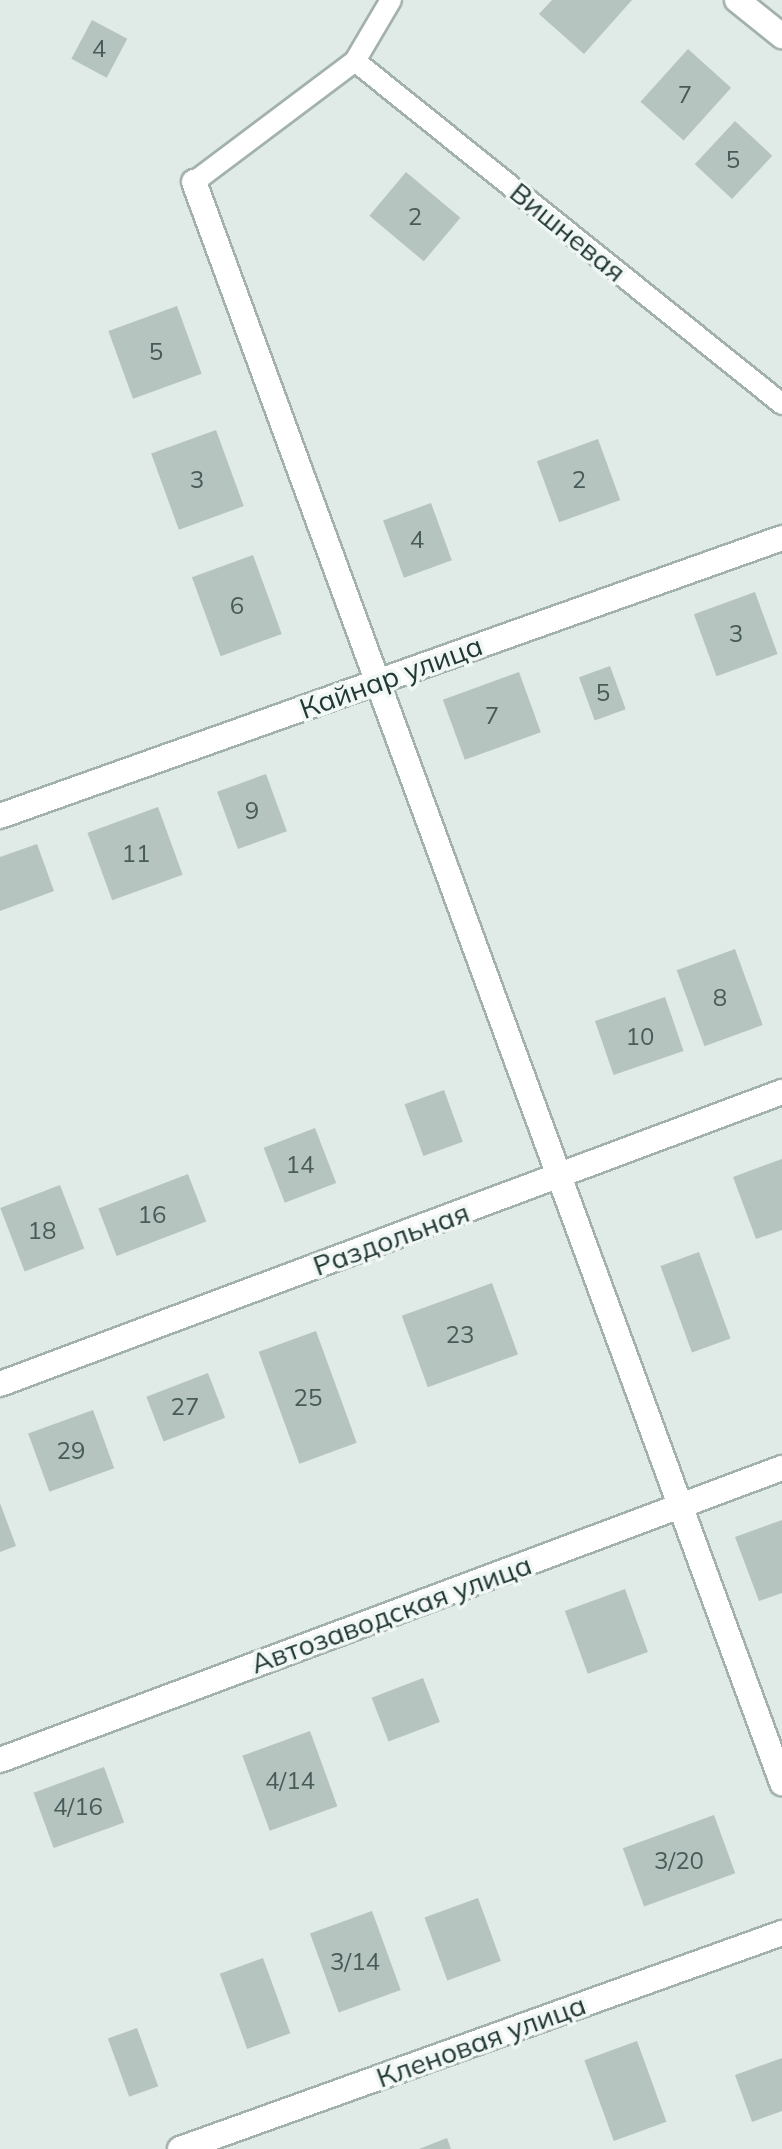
<!DOCTYPE html>
<html>
<head>
<meta charset="utf-8">
<style>
  body { margin:0 }
  #map { position:relative; width:782px; height:2149px; overflow:hidden; background:#e0eae6; font-family:Mulish,sans-serif }
  div>[style] { position:absolute }
  [style*='--x'] { left:calc(var(--x)*1px); top:calc(var(--y)*1px); width:calc(var(--w)*1px); rotate:calc(var(--a)*1deg) }
  .building>* { inset:0; background:#b6c4c0; transform-origin:0 0 }
  .roads { filter:drop-shadow(2px 0 #a3b1ad) drop-shadow(-2px 0 #a3b1ad) drop-shadow(0 2px #a3b1ad) drop-shadow(0 -2px #a3b1ad) }
  .service>* { height:20px; margin:-10px; padding:0 10px; transform-origin:10px; border-radius:10px; background:#fff }
  .minor>* { height:24px; margin:-12px; padding:0 12px; transform-origin:12px; border-radius:12px; background:#fff }
  span { translate:-50% -50%; white-space:nowrap; text-align:center; line-height:1.15; -webkit-text-stroke:7px #f0f7f4; paint-order:stroke }
  .number-label { font-size:24px; color:#475b58 }
  .number-label span { -webkit-text-stroke-width:0 }
  .street-label { font-size:28px; color:#223835 }
</style>
</head>
<body>
<div id="map">
  <div class="building">
    <div style="clip-path:polygon(552px 0,632px 0,584px 54px,539px 14px)"></div>
    <div style="left:92px;top:20px;width:40px;height:44px;rotate:28deg"></div>
    <div style="left:688px;top:49px;width:58px;height:71px;rotate:42deg"></div>
    <div style="left:735px;top:121px;width:51px;height:59px;rotate:43deg"></div>
    <div style="left:406px;top:172px;width:71px;height:57px;rotate:40deg"></div>
    <div style="left:177px;top:306px;width:72px;height:73px;rotate:70deg"></div>
    <div style="left:216px;top:430px;width:81px;height:69px;rotate:70deg"></div>
    <div style="left:598px;top:439px;width:65px;height:65px;rotate:70deg"></div>
    <div style="left:431px;top:503px;width:61px;height:51px;rotate:70deg"></div>
    <div style="left:253px;top:555px;width:84px;height:65px;rotate:70deg"></div>
    <div style="left:755px;top:592px;width:66px;height:65px;rotate:70deg"></div>
    <div style="left:610px;top:666px;width:46px;height:33px;rotate:70deg"></div>
    <div style="left:519px;top:672px;width:64px;height:81px;rotate:70deg"></div>
    <div style="left:266px;top:774px;width:61px;height:52px;rotate:70deg"></div>
    <div style="left:158px;top:807px;width:72px;height:75px;rotate:70deg"></div>
    <div style="clip-path:polygon(37px 844px,54px 891px,0 911px,0 857px)"></div>
    <div style="left:735px;top:949px;width:81px;height:62px;rotate:70deg"></div>
    <div style="left:665px;top:997px;width:57px;height:74px;rotate:71deg"></div>
    <div style="left:444px;top:1090px;width:55px;height:42px;rotate:70deg"></div>
    <div style="left:315px;top:1128px;width:59px;height:55px;rotate:69deg"></div>
    <div style="clip-path:polygon(782px 1159px,782px 1230px,756px 1239px,733px 1177px)"></div>
    <div style="left:188px;top:1174px;width:51px;height:96px;rotate:69deg"></div>
    <div style="left:60px;top:1185px;width:68px;height:64px;rotate:69deg"></div>
    <div style="left:699px;top:1252px;width:92px;height:41px;rotate:70deg"></div>
    <div style="left:492px;top:1283px;width:76px;height:96px;rotate:70deg"></div>
    <div style="left:316px;top:1331px;width:119px;height:61px;rotate:70deg"></div>
    <div style="left:208px;top:1373px;width:48px;height:66px;rotate:69deg"></div>
    <div style="left:93px;top:1410px;width:62px;height:69px;rotate:70deg"></div>
    <div style="clip-path:polygon(0 1503px,16px 1546px,0 1552px)"></div>
    <div style="clip-path:polygon(782px 1520px,782px 1593px,759px 1601px,735px 1537px)"></div>
    <div style="left:625px;top:1589px;width:67px;height:64px;rotate:70deg"></div>
    <div style="left:423px;top:1678px;width:47px;height:55px;rotate:69deg"></div>
    <div style="left:310px;top:1731px;width:80px;height:72px;rotate:70deg"></div>
    <div style="left:104px;top:1767px;width:59px;height:75px;rotate:70deg"></div>
    <div style="left:714px;top:1815px;width:62px;height:97px;rotate:70deg"></div>
    <div style="left:478px;top:1898px;width:67px;height:57px;rotate:70deg"></div>
    <div style="left:372px;top:1911px;width:84px;height:66px;rotate:70deg"></div>
    <div style="left:263px;top:1958px;width:80px;height:46px;rotate:70deg"></div>
    <div style="left:137px;top:2028px;width:62px;height:31px;rotate:70deg"></div>
    <div style="left:637px;top:2041px;width:86px;height:56px;rotate:70deg"></div>
    <div style="clip-path:polygon(782px 2058px,782px 2111px,752px 2122px,735px 2075px)"></div>
    <div style="clip-path:polygon(447px 2138px,451px 2149px,419px 2149px)"></div>
  </div>
  <div class="roads">
    <div class="service">
      <div style="--x:355;--y:61;--w:548;--a:38.77"></div>
      <div style="--x:194;--y:182;--w:201;--a:-36.9"></div>
      <div style="--x:355;--y:61;--w:71;--a:-59.5"></div>
    </div>
    <div class="minor">
      <div style="--x:737;--y:0;--w:58;--a:38.7"></div>
      <div style="--x:194;--y:182;--w:1706;--a:69.83"></div>
      <div style="--x:0;--y:816;--w:830;--a:-19.57"></div>
      <div style="--x:0;--y:1384;--w:835;--a:-20.48"></div>
      <div style="--x:0;--y:1760;--w:835;--a:-20.48"></div>
      <div style="--x:180;--y:2149;--w:640;--a:-19.74"></div>
    </div>
  </div>
  <div class="number-label">
    <span style="left:99px;top:49px">4</span>
    <span style="left:685px;top:95px">7</span>
    <span style="left:733px;top:160px">5</span>
    <span style="left:415px;top:217px">2</span>
    <span style="left:156px;top:352px">5</span>
    <span style="left:197px;top:480px">3</span>
    <span style="left:579px;top:480px">2</span>
    <span style="left:417px;top:540px">4</span>
    <span style="left:237px;top:606px">6</span>
    <span style="left:736px;top:634px">3</span>
    <span style="left:603px;top:693px">5</span>
    <span style="left:492px;top:716px">7</span>
    <span style="left:252px;top:811px">9</span>
    <span style="left:136px;top:854px">11</span>
    <span style="left:720px;top:998px">8</span>
    <span style="left:640px;top:1037px">10</span>
    <span style="left:300px;top:1165px">14</span>
    <span style="left:152px;top:1215px">16</span>
    <span style="left:42px;top:1231px">18</span>
    <span style="left:460px;top:1335px">23</span>
    <span style="left:308px;top:1398px">25</span>
    <span style="left:185px;top:1407px">27</span>
    <span style="left:71px;top:1451px">29</span>
    <span style="left:290px;top:1781px">4/14</span>
    <span style="left:78px;top:1807px">4/16</span>
    <span style="left:679px;top:1861px">3/20</span>
    <span style="left:355px;top:1962px">3/14</span>
  </div>
  <div class="street-label">
    <span style="left:568px;top:232px;rotate:39deg">Вишневая</span>
    <span style="left:391px;top:677px;rotate:-20deg">Кайнар улица</span>
    <span style="left:391px;top:1239px;rotate:-20deg">Раздольная</span>
    <span style="left:391px;top:1614px;rotate:-20deg">Автозаводская улица</span>
    <span style="left:481px;top:2041px;rotate:-20deg">Кленовая улица</span>
  </div>
</div>
</body>
</html>
